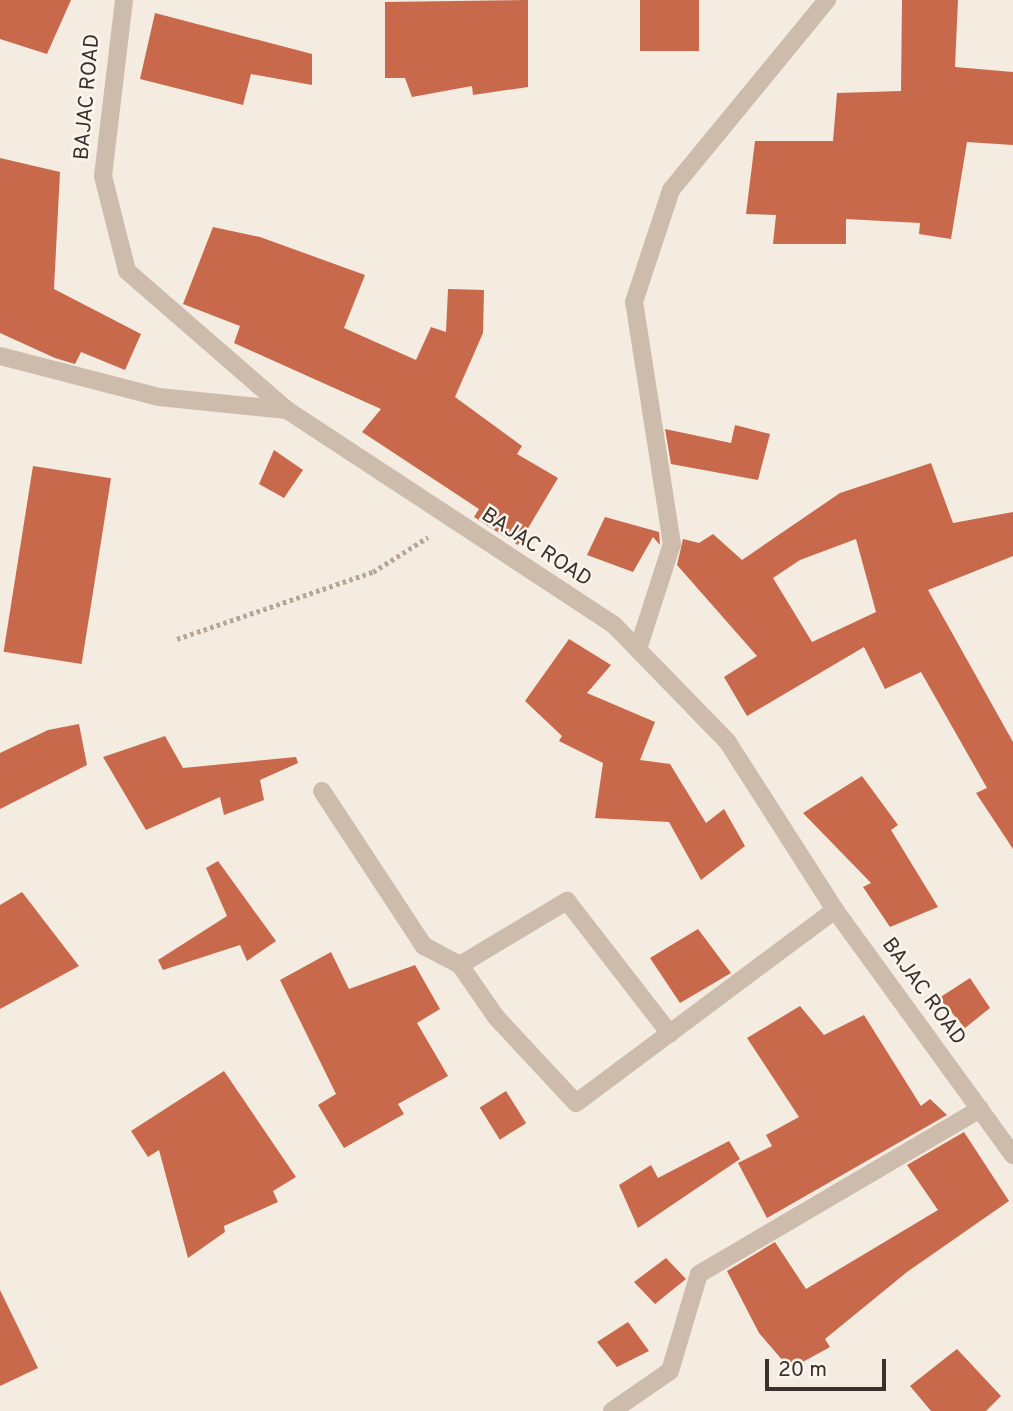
<!DOCTYPE html>
<html>
<head>
<meta charset="utf-8">
<style>
  body { margin:0 }
  #map { position:relative; width:1013px; height:1411px; overflow:hidden; background:#f4ebe1; font-family:Overpass,sans-serif }
  div>[style] { position:absolute }
  [style*='--x'] { left:calc(var(--x)*1px); top:calc(var(--y)*1px); width:calc(var(--w)*1px); rotate:calc(var(--a)*1deg) }
  .building>* { inset:0; background:#c8694b; transform-origin:0 0 }
  .path>* { height:4.5px; margin-top:-2.25px; transform-origin:0; background:repeating-linear-gradient(90deg,#b9a596 0 3.5px,transparent 0 7px) }
  .minor>* { height:18px; margin:-9px; padding:0 9px; transform-origin:9px; border-radius:9px; background:#cdbbac }
  .tertiary>* { height:18px; margin:-9px; padding:0 9px; transform-origin:9px; border-radius:9px; background:#cdbbac }
  span { translate:-50% -50%; white-space:nowrap; text-align:center; line-height:1.15; -webkit-text-stroke:5px #fbf5ee; paint-order:stroke }
  .street-label { font-size:21px; color:#3b302b }
  .scale { position:absolute; left:765px; top:1359px; width:121px; height:32px; box-sizing:border-box; border:4px solid #3b302b; border-top:0; padding-left:9px; font-size:21px; line-height:24px; white-space:nowrap; color:#3b302b; -webkit-text-stroke:5px #fbf5ee; paint-order:stroke }
</style>
</head>
<body>
<div id="map">
  <div class="building">
    <div style="clip-path:polygon(0 0,71px 0,47px 54px,0 39px)"></div>
    <div style="clip-path:polygon(528px 0,528px 87px,473px 95px,472px 86px,412px 97px,405px 78px,385px 78px,385px 2px)"></div>
    <div style="left:640px;top:0;width:59px;height:51px"></div>
    <div style="clip-path:polygon(902px 0,958px 0,955px 67px,1013px 72px,1013px 145px,967px 142px,951px 239px,919px 234px,920px 223px,846px 219px,846px 244px,773px 244px,776px 215px,746px 214px,755px 141px,833px 141px,837px 93px,901px 91px)"></div>
    <div style="clip-path:polygon(155px 13px,312px 54px,312px 85px,251px 74px,243px 105px,140px 79px)"></div>
    <div style="clip-path:polygon(0 158px,60px 172px,54px 289px,141px 334px,125px 370px,81px 352px,75px 364px,55px 358px,0 333px)"></div>
    <div style="clip-path:polygon(213px 227px,260px 237px,365px 275px,344px 328px,416px 360px,431px 327px,446px 332px,448px 289px,484px 290px,483px 333px,455px 397px,522px 446px,517px 454px,558px 478px,518px 545px,474px 517px,479px 509px,362px 432px,381px 409px,234px 343px,240px 326px,183px 304px)"></div>
    <div style="clip-path:polygon(735px 425px,770px 434px,758px 480px,671px 464px,665px 429px,731px 443px)"></div>
    <div style="clip-path:polygon(274px 450px,303px 470px,284px 498px,259px 484px)"></div>
    <div style="clip-path:polygon(evenodd,931px 463px,953px 523px,1013px 512px,1013px 556px,928px 590px,1013px 742px,1013px 849px,976px 793px,987px 788px,921px 672px,885px 689px,864px 647px,747px 716px,724px 677px,757px 656px,677px 565px,683px 539px,699px 543px,713px 534px,742px 560px,840px 493px,931px 463px,856px 539px,876px 612px,812px 642px,773px 578px,800px 560px,856px 539px)"></div>
    <div style="left:33px;top:466px;width:79px;height:188px;rotate:9deg"></div>
    <div style="clip-path:polygon(605px 517px,659px 532px,660px 545px,653px 537px,633px 572px,587px 555px)"></div>
    <div style="clip-path:polygon(569px 639px,611px 665px,587px 693px,655px 722px,640px 760px,670px 764px,706px 823px,724px 809px,745px 846px,701px 880px,669px 822px,595px 818px,603px 763px,559px 741px,562px 736px,525px 701px)"></div>
    <div style="clip-path:polygon(79px 724px,87px 765px,0 809px,0 753px,48px 730px)"></div>
    <div style="clip-path:polygon(165px 736px,183px 768px,296px 757px,298px 763px,260px 780px,264px 800px,224px 815px,220px 797px,146px 830px,103px 757px)"></div>
    <div style="clip-path:polygon(862px 776px,898px 825px,891px 830px,938px 907px,890px 927px,863px 887px,871px 883px,803px 813px)"></div>
    <div style="clip-path:polygon(218px 861px,276px 941px,247px 961px,240px 945px,163px 970px,158px 960px,227px 916px,206px 868px)"></div>
    <div style="clip-path:polygon(22px 892px,79px 966px,0 1009px,0 905px)"></div>
    <div style="clip-path:polygon(698px 929px,731px 973px,680px 1003px,650px 958px)"></div>
    <div style="clip-path:polygon(331px 952px,349px 989px,415px 965px,440px 1009px,417px 1023px,448px 1076px,398px 1104px,404px 1114px,344px 1148px,318px 1105px,336px 1094px,280px 980px)"></div>
    <div style="clip-path:polygon(970px 978px,990px 1008px,965px 1028px,939px 998px)"></div>
    <div style="clip-path:polygon(800px 1006px,824px 1035px,864px 1015px,921px 1106px,930px 1099px,947px 1115px,767px 1218px,738px 1163px,772px 1146px,766px 1135px,799px 1117px,747px 1038px)"></div>
    <div style="clip-path:polygon(224px 1071px,296px 1177px,273px 1191px,278px 1202px,224px 1226px,225px 1232px,188px 1258px,159px 1150px,148px 1157px,131px 1131px)"></div>
    <div style="left:506px;top:1091px;width:38px;height:31px;rotate:58deg"></div>
    <div style="clip-path:polygon(964px 1132px,1009px 1201px,907px 1272px,825px 1339px,830px 1347px,790px 1369px,759px 1333px,727px 1271px,775px 1242px,806px 1289px,938px 1210px,907px 1165px)"></div>
    <div style="clip-path:polygon(729px 1141px,740px 1159px,638px 1228px,619px 1185px,651px 1165px,658px 1178px)"></div>
    <div style="clip-path:polygon(666px 1258px,686px 1279px,655px 1304px,634px 1282px)"></div>
    <div style="clip-path:polygon(0 1290px,38px 1368px,0 1386px)"></div>
    <div style="clip-path:polygon(628px 1322px,649px 1351px,617px 1367px,597px 1342px)"></div>
    <div style="clip-path:polygon(957px 1349px,1001px 1396px,986px 1411px,931px 1411px,910px 1386px)"></div>
  </div>
  <div class="path">
    <div style="--x:177;--y:639;--w:207;--a:-18.9"></div>
    <div style="--x:373;--y:572;--w:65;--a:-32.5"></div>
  </div>
  <div class="minor">
    <div style="--x:0;--y:356;--w:164;--a:14.5"></div>
    <div style="--x:159;--y:397;--w:129;--a:5.8"></div>
    <div style="--x:638;--y:649;--w:110;--a:-72.1"></div>
    <div style="--x:672;--y:544;--w:245;--a:-98.9"></div>
    <div style="--x:634;--y:302;--w:118;--a:-71.7"></div>
    <div style="--x:671;--y:190;--w:246;--a:-50.6"></div>
    <div style="--x:322;--y:791;--w:186;--a:56.7"></div>
    <div style="--x:424;--y:946;--w:41;--a:27.8"></div>
    <div style="--x:460;--y:965;--w:63;--a:55.3"></div>
    <div style="--x:496;--y:1017;--w:117;--a:47.1"></div>
    <div style="--x:576;--y:1103;--w:323;--a:-36.7"></div>
    <div style="--x:460;--y:965;--w:125;--a:-30.9"></div>
    <div style="--x:567;--y:901;--w:168;--a:52.2"></div>
    <div style="--x:612;--y:1411;--w:70;--a:-34.6"></div>
    <div style="--x:670;--y:1371;--w:101;--a:-73.4"></div>
    <div style="--x:699;--y:1274;--w:326;--a:-30.4"></div>
  </div>
  <div class="tertiary">
    <div style="--x:124;--y:0;--w:177;--a:96.8"></div>
    <div style="--x:103;--y:176;--w:98;--a:75.8"></div>
    <div style="--x:127;--y:271;--w:212;--a:41"></div>
    <div style="--x:287;--y:410;--w:391;--a:33.3"></div>
    <div style="--x:614;--y:625;--w:162;--a:45.8"></div>
    <div style="--x:727;--y:741;--w:201;--a:57.4"></div>
    <div style="--x:835;--y:910;--w:303;--a:54"></div>
  </div>
  <div class="street-label">
    <span style="left:88px;top:97px;rotate:-85deg">BAJAC ROAD</span>
    <span style="left:536px;top:548px;rotate:33deg">BAJAC ROAD</span>
    <span style="left:923px;top:992px;rotate:54deg">BAJAC ROAD</span>
  </div>
  <div class="scale">20 m</div>
</div>
</body>
</html>
